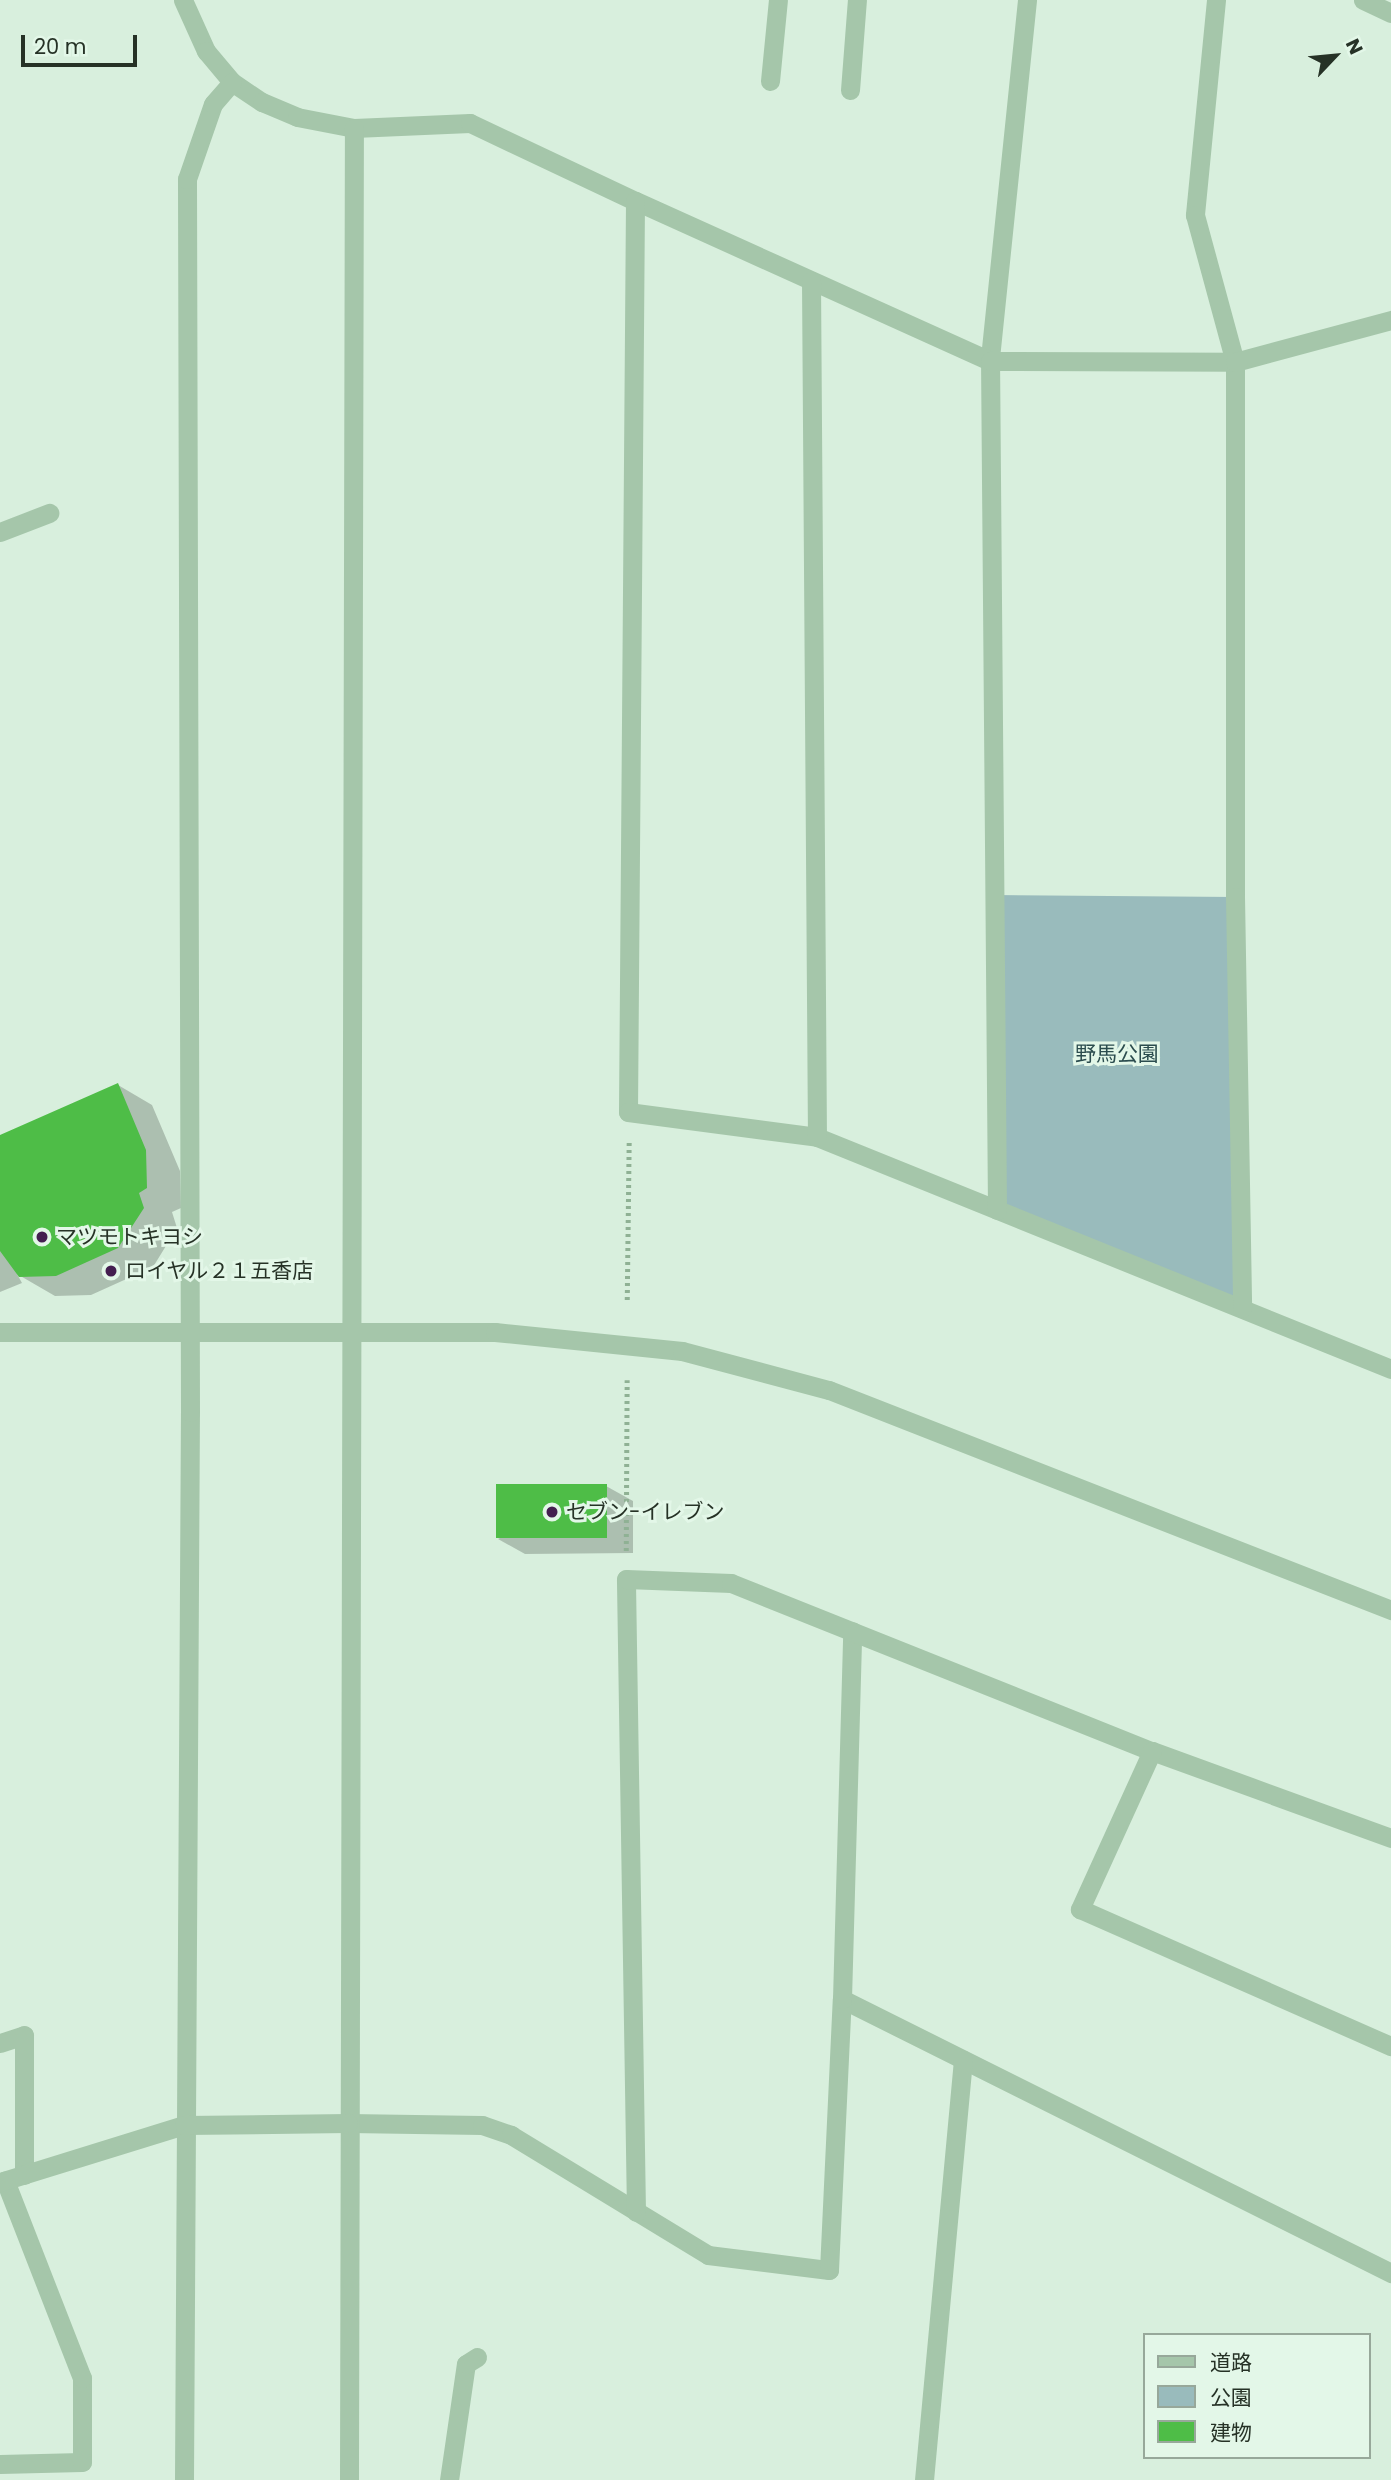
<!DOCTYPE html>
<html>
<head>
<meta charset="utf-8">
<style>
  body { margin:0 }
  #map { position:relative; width:1391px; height:2480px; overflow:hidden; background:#d8efdd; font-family:Poppins,"Noto Sans JP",sans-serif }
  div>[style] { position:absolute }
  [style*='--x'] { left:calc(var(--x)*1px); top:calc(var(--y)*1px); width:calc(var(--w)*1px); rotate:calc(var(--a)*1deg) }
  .green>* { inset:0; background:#99bbbc }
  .shadow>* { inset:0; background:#0003 }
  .building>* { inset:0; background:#4ebd47; transform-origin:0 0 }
  .path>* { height:4.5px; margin-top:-2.25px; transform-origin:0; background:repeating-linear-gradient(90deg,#8fb194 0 3.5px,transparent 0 7px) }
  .service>* { height:19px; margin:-9.5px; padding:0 9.5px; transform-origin:9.5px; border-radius:9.5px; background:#a5c6aa }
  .minor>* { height:19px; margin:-9.5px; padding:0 9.5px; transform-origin:9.5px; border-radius:9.5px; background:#a5c6aa }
  .tertiary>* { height:19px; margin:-9.5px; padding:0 9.5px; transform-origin:9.5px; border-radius:9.5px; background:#a5c6aa }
  .dots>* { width:19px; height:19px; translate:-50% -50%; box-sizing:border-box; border:4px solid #e3f7e8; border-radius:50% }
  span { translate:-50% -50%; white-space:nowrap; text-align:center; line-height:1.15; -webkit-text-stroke:6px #e3f7e8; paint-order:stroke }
  .park-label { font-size:21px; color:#2b4c4e }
  .poi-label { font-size:21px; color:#263226 }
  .left { translate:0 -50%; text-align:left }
  .legend { position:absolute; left:1143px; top:2333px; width:228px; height:126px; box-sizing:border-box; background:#e3f7e8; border:2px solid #97a89a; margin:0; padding:9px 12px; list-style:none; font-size:21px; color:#263226 }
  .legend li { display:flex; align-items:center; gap:14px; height:35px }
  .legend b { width:35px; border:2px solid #97a89a }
  .north { position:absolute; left:1300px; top:21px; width:70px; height:70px; -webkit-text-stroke:5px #e3f7e8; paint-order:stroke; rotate:64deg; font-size:19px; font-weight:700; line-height:28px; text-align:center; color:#263226 }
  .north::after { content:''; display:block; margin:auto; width:24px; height:32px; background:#263226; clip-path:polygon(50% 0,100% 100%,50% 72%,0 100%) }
  .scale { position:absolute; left:21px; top:35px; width:116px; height:32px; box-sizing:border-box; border:4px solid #263226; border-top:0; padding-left:9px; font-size:21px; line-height:24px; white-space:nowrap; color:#263226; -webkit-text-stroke:5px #e3f7e8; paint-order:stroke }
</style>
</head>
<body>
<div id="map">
  <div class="green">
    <div style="clip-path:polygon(994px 895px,1235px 897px,1242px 1308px,997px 1210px)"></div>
  </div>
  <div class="shadow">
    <div style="clip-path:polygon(118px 1085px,152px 1105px,180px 1171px,181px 1208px,172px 1212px,177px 1228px,153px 1267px,91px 1295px,55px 1296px,17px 1274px,22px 1283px,0 1292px,0 1137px)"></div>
    <div style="clip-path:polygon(606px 1486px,633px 1501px,633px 1553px,525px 1554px,498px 1539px)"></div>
  </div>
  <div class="building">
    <div style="clip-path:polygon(118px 1083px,146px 1150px,147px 1188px,139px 1193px,144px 1208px,118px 1248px,56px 1276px,19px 1277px,0 1251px,0 1135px)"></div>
    <div style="left:607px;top:1484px;width:54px;height:111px;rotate:90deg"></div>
  </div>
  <div class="path">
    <div style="--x:627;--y:1300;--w:159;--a:-89.3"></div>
    <div style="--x:626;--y:1551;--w:171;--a:-89.7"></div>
  </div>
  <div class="service">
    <div style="--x:770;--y:81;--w:81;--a:-84.4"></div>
    <div style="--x:850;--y:90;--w:90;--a:-85.6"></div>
    <div style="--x:0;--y:532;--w:53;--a:-21.2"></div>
    <div style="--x:0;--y:2043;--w:25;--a:-18"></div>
    <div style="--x:24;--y:2035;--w:140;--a:90"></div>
    <div style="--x:0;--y:2464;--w:82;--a:-1.4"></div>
    <div style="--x:82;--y:2462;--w:84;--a:-90"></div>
    <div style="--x:82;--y:2378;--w:212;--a:-111.3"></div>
  </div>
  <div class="minor">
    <div style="--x:183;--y:0;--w:56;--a:65.7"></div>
    <div style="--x:206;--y:51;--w:40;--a:50"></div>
    <div style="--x:232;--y:82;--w:36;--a:34"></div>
    <div style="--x:262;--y:102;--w:38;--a:23"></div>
    <div style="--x:297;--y:117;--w:58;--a:10.9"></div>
    <div style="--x:354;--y:128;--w:116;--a:-2.5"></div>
    <div style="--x:470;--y:123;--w:183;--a:25.3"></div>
    <div style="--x:1027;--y:0;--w:363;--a:95.9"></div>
    <div style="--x:990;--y:361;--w:389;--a:-155.7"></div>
    <div style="--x:635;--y:201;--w:911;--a:90.44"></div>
    <div style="--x:628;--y:1112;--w:191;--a:7.5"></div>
    <div style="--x:817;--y:1137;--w:619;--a:22.01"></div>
    <div style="--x:1216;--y:0;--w:216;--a:95.6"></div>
    <div style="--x:1195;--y:215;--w:152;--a:74.8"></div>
    <div style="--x:1235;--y:362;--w:535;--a:90"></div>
    <div style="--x:1235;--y:897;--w:411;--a:89"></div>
    <div style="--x:1363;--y:0;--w:31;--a:25"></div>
    <div style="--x:811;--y:281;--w:856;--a:89.6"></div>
    <div style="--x:997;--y:1210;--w:849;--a:-90.47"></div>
    <div style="--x:990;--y:361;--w:245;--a:0.2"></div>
    <div style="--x:1235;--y:362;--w:162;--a:-15.1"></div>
    <div style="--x:1152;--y:1751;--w:254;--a:20"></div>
    <div style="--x:842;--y:1999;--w:614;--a:26.52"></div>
    <div style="--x:348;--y:2123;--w:134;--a:0.9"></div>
    <div style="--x:482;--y:2125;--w:31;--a:19"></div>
    <div style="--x:511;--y:2135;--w:231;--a:31.3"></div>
    <div style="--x:708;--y:2255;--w:122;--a:7.1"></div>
    <div style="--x:829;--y:2270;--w:271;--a:-87.3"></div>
    <div style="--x:842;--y:1999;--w:368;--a:-88.4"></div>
    <div style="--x:0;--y:2182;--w:193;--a:-17.2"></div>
    <div style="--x:636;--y:2212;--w:633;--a:-90.91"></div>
    <div style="--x:626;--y:1579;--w:105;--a:2.2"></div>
    <div style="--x:731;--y:1583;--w:453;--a:21.8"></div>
    <div style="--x:1152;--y:1751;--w:174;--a:114.5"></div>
    <div style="--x:1080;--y:1909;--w:340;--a:23.8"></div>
    <div style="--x:184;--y:2480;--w:1068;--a:-89.68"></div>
    <div style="--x:190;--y:1412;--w:1233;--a:-90.14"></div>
    <div style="--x:187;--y:179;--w:79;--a:-70.9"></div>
    <div style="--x:213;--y:104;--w:29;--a:-49"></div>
    <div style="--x:349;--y:2480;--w:2352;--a:-89.88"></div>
    <div style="--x:449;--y:2480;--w:117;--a:-81.7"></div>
    <div style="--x:466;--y:2364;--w:13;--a:-32"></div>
    <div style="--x:924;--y:2480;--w:422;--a:-84.7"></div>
  </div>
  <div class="tertiary">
    <div style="--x:0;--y:1332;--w:495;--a:0"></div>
    <div style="--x:495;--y:1332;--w:188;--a:5.8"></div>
    <div style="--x:682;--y:1351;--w:152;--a:14.9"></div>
    <div style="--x:829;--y:1390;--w:604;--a:21.38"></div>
    <div style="--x:184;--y:2125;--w:164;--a:-0.7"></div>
  </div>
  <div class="dots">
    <div style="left:42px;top:1237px;background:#441e50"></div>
    <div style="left:111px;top:1271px;background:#441e50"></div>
    <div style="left:552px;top:1512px;background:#441e50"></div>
  </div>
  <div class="park-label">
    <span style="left:1117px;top:1054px">野馬公園</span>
  </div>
  <div class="poi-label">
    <span class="left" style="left:56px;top:1237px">マツモトキヨシ</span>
    <span class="left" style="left:125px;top:1271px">ロイヤル２１五香店</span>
    <span class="left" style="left:566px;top:1512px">セブン-イレブン</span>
  </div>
  <ul class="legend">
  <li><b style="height:9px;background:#a5c6aa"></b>道路</li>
  <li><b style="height:19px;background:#99bbbc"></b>公園</li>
  <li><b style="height:19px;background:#4ebd47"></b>建物</li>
  </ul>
  <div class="north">N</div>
  <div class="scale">20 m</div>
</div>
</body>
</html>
